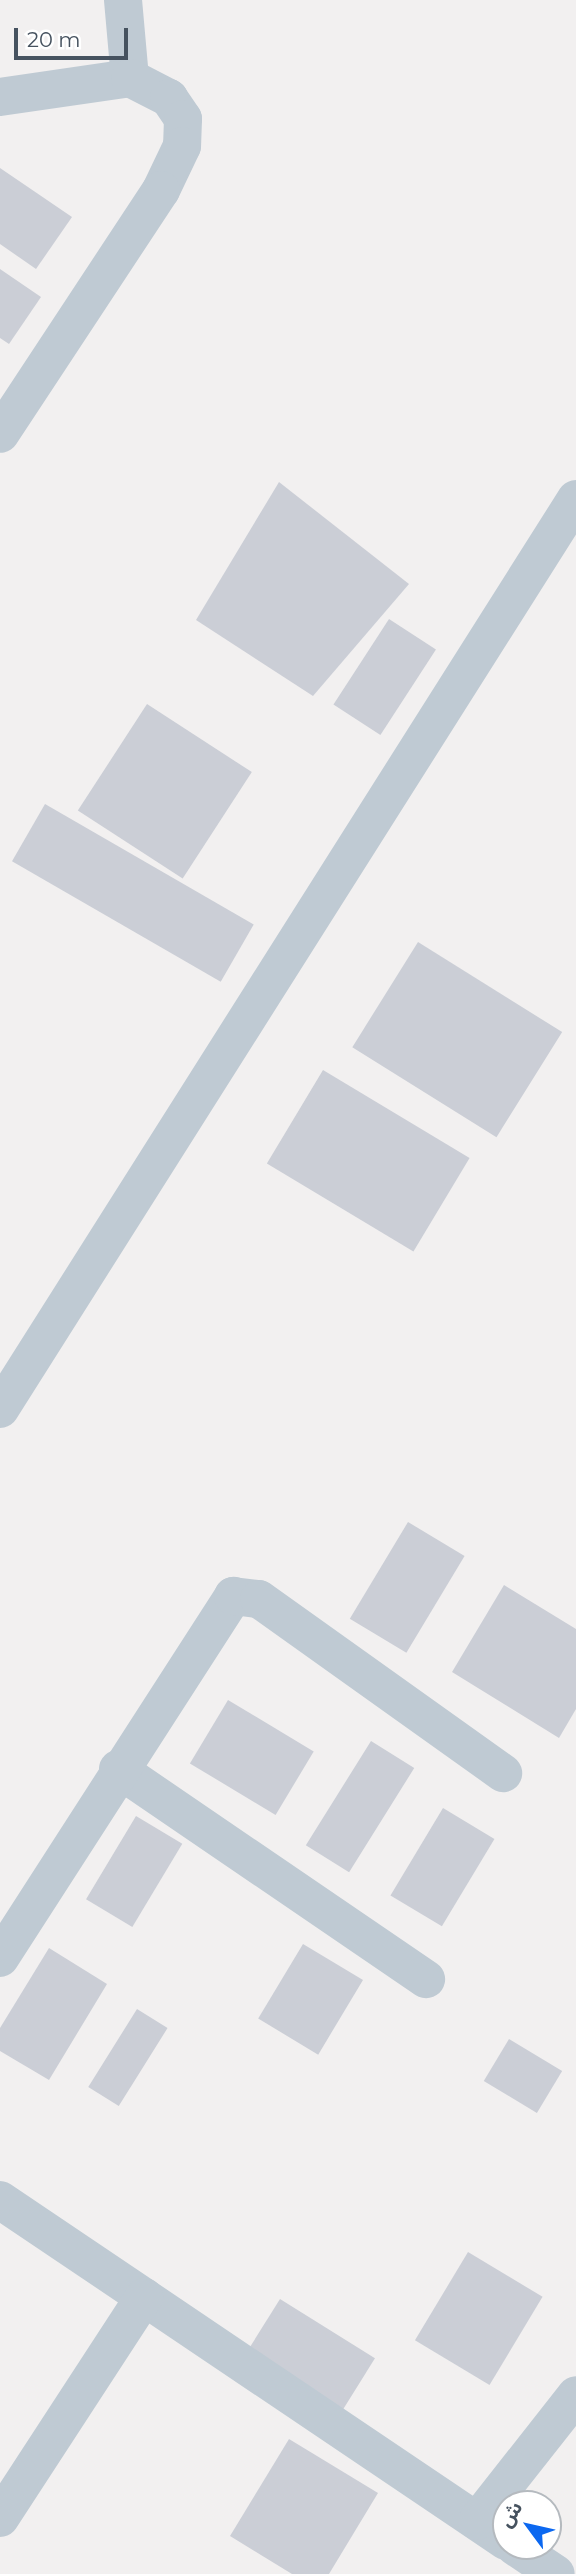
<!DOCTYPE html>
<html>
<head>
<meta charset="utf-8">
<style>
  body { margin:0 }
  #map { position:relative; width:576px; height:2574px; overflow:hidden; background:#f2f0f0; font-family:Montserrat,"Noto Sans Arabic",sans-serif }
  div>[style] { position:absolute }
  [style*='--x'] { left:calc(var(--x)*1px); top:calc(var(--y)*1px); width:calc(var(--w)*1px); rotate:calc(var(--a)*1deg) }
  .building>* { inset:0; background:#cbced6; transform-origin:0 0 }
  .minor>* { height:38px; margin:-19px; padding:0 19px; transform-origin:19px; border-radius:19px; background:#bfcad3 }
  span { translate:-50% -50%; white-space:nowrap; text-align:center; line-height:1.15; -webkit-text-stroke:5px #fff; paint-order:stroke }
  .north { position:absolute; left:492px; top:2490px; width:70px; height:70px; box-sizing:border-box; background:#fff; border:2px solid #b5babf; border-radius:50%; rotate:303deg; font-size:19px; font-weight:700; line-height:28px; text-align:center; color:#46525f }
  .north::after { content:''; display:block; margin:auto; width:24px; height:32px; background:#0c68f0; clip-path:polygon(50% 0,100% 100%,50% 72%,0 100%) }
  .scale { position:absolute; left:14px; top:28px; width:114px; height:32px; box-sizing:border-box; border:4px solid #46525f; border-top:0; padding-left:9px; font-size:21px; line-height:24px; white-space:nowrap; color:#46525f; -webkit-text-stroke:5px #fff; paint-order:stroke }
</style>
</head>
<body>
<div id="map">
  <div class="building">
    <div style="clip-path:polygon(0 168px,72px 217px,36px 269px,0 244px)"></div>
    <div style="clip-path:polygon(0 269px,41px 297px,9px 344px,0 338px)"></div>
    <div style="clip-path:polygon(279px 482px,409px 584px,313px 696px,196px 620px)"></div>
    <div style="left:389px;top:619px;width:56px;height:102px;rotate:33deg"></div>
    <div style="left:147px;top:704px;width:125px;height:127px;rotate:33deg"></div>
    <div style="left:45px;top:804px;width:241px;height:66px;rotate:30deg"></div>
    <div style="left:418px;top:942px;width:170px;height:124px;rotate:32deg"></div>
    <div style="left:323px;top:1070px;width:171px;height:109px;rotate:31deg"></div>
    <div style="left:408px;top:1522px;width:66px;height:113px;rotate:31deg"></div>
    <div style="clip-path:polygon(504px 1585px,576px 1629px,576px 1709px,559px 1738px,452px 1672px)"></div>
    <div style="left:228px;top:1700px;width:100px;height:74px;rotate:31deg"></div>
    <div style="left:371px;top:1741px;width:51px;height:123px;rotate:32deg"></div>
    <div style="left:443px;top:1808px;width:60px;height:102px;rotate:31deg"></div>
    <div style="left:136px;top:1816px;width:54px;height:97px;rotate:31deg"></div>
    <div style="left:303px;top:1944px;width:70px;height:87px;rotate:31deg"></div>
    <div style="clip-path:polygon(49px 1948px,107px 1984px,49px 2080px,0 2051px,0 2028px)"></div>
    <div style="left:137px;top:2009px;width:36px;height:92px;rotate:32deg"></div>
    <div style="left:509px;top:2039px;width:62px;height:49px;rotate:31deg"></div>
    <div style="left:468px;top:2252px;width:87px;height:103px;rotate:31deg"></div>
    <div style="left:280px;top:2299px;width:112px;height:65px;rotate:32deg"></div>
    <div style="clip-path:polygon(289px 2439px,378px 2493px,329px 2574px,292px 2574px,230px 2536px)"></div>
  </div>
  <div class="minor">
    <div style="--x:123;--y:0;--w:78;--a:84.9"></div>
    <div style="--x:0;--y:97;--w:131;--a:-8.3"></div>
    <div style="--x:130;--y:78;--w:44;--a:27.1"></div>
    <div style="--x:169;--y:98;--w:25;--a:56"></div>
    <div style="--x:183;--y:119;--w:27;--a:92"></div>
    <div style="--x:182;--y:146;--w:49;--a:115.5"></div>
    <div style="--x:161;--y:190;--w:292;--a:123.4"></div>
    <div style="--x:0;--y:1409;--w:1077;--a:-57.67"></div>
    <div style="--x:118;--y:1769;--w:373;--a:34.3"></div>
    <div style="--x:0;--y:1958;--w:431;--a:-57.2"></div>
    <div style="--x:233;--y:1596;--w:26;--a:7"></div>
    <div style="--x:259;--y:1599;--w:300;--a:35.5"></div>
    <div style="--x:0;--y:2200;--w:610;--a:33.98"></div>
    <div style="--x:0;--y:2518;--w:264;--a:-56.9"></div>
    <div style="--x:477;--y:2521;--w:160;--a:-51.8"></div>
    <div style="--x:514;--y:2546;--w:50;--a:33.7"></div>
  </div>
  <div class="north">ش</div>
  <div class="scale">20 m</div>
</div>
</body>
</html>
